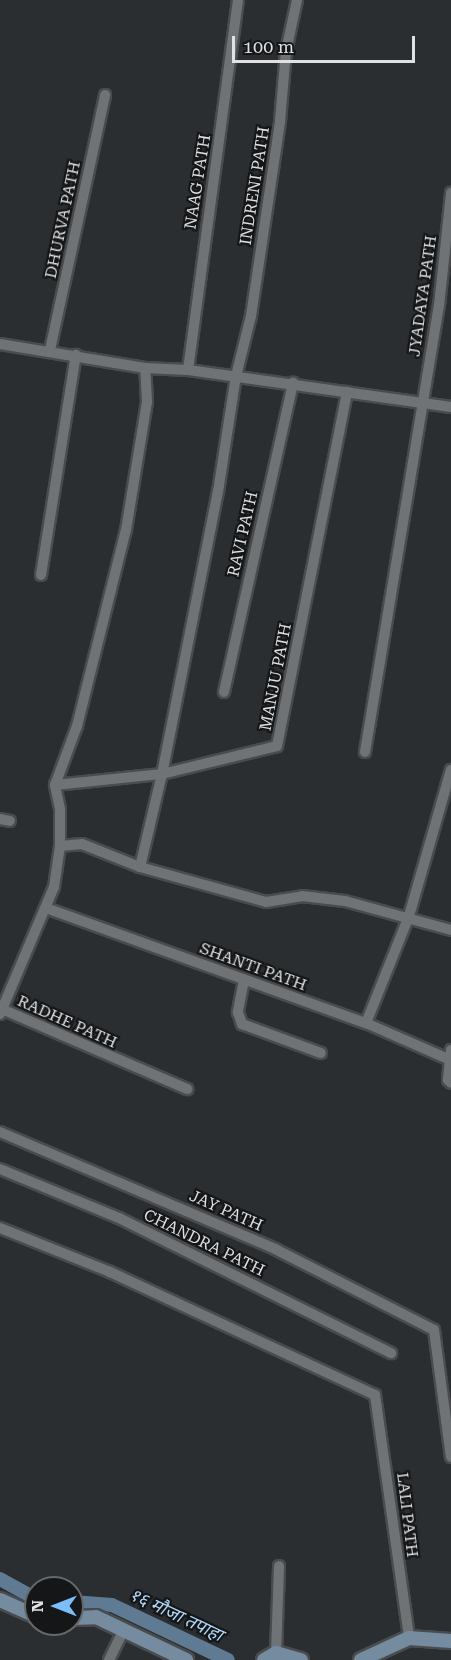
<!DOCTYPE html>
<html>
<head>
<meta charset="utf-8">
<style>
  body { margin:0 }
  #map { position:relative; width:451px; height:1660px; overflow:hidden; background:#2b2e31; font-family:"Roboto Serif","Noto Sans Devanagari",serif }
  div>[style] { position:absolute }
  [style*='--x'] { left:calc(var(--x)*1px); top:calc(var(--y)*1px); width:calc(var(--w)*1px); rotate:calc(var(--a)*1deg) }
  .canal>* { height:14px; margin:-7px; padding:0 7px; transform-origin:7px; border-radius:7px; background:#5f7a93 }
  .roads { filter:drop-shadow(2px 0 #494b4d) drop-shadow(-2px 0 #494b4d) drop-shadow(0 2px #494b4d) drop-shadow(0 -2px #494b4d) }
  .street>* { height:10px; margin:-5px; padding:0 5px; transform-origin:5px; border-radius:5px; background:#6f7376 }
  .secondary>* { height:14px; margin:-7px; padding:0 7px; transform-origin:7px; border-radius:7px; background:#758b9f }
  span { translate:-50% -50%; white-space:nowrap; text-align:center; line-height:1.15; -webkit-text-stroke:4.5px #151617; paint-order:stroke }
  .street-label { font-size:16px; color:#dfe1e2 }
  .water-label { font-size:18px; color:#b0d7fa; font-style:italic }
  .north { position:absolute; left:24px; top:1576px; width:60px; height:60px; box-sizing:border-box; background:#151617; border:2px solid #666768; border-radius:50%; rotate:270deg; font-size:16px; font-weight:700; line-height:24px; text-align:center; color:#dfe1e2 }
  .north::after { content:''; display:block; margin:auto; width:21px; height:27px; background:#7cbef9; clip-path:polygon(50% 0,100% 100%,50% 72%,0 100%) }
  .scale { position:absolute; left:232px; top:36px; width:183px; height:27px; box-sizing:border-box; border:3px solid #dfe1e2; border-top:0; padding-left:8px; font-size:18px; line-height:21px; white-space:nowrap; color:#dfe1e2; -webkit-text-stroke:4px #151617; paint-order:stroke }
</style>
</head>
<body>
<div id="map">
  <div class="canal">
    <div style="--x:0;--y:1579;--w:41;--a:29.1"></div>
    <div style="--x:72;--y:1602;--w:40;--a:4.3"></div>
    <div style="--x:112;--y:1605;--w:128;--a:25.4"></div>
  </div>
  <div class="roads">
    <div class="street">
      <div style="--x:0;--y:344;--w:147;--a:9.4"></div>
      <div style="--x:145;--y:368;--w:43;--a:2.7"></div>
      <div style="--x:188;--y:370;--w:266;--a:8"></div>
      <div style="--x:50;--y:350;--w:261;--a:-77.8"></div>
      <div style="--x:188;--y:370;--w:373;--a:-82.3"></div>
      <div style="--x:41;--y:575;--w:223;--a:-81"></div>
      <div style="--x:224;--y:692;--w:317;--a:-77.4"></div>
      <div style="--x:365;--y:752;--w:452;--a:-80.6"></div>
      <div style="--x:439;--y:306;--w:114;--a:-83.9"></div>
      <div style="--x:55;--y:785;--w:108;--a:-5.9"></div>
      <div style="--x:162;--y:774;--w:118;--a:-13.7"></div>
      <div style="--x:277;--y:746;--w:361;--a:-78.8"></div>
      <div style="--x:0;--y:819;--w:10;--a:11"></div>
      <div style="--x:60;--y:846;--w:37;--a:-90"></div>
      <div style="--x:60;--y:809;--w:25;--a:-102"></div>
      <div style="--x:55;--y:785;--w:63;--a:-69.6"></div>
      <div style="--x:77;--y:726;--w:202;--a:-76"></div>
      <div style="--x:126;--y:530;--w:130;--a:-80.7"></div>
      <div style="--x:147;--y:402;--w:34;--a:-93"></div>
      <div style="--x:140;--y:867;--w:96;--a:-76.7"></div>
      <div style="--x:162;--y:774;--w:288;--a:-78.8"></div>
      <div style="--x:218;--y:492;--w:117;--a:-81.2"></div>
      <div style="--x:236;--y:376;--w:62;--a:-76"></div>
      <div style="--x:251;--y:316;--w:197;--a:-81.5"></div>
      <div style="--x:280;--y:121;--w:70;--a:-85.1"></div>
      <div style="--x:286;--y:51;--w:52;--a:-77.8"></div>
      <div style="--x:46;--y:908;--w:340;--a:19.8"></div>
      <div style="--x:366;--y:1023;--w:90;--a:23.7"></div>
      <div style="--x:244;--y:980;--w:33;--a:101"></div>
      <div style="--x:238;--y:1012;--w:13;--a:72"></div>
      <div style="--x:242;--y:1024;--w:84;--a:20.2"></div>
      <div style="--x:2;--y:1009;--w:202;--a:23.4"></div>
      <div style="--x:0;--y:1014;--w:138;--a:-67"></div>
      <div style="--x:54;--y:887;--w:41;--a:-81.7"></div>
      <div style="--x:60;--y:846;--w:22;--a:-5"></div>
      <div style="--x:82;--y:844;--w:62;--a:21.6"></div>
      <div style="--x:140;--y:867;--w:131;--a:15.5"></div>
      <div style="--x:266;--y:902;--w:36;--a:-9"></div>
      <div style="--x:302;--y:896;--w:43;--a:6.6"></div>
      <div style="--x:345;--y:901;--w:110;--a:15.3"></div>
      <div style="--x:366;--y:1023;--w:115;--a:-68.1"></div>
      <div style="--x:409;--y:916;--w:152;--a:-74"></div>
      <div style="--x:451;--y:1050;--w:30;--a:96"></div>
      <div style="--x:448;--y:1080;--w:4;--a:45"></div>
      <div style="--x:0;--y:1132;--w:299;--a:23"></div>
      <div style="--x:275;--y:1249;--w:178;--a:27"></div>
      <div style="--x:434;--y:1330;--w:128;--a:82.4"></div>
      <div style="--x:0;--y:1169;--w:129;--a:22.4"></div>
      <div style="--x:119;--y:1218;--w:304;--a:26.4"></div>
      <div style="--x:0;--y:1228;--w:118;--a:21.8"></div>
      <div style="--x:110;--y:1272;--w:292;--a:24.9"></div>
      <div style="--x:375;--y:1395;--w:245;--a:82"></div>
      <div style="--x:276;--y:1653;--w:87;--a:-88"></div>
      <div style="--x:109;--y:1660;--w:34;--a:-64"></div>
    </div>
    <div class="secondary">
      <div style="--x:0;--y:1600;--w:39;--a:24"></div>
      <div style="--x:72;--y:1618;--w:24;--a:-2"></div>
      <div style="--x:96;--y:1617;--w:100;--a:25.5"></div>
      <div style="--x:264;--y:1660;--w:14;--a:-30"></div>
      <div style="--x:276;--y:1653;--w:26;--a:16"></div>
      <div style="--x:361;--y:1660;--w:53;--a:-24.6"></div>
      <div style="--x:409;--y:1638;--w:42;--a:4.1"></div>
    </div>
  </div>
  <div class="street-label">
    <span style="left:198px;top:182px;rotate:-81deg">NAAG PATH</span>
    <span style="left:255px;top:186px;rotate:-81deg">INDRENI PATH</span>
    <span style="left:63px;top:220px;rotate:-78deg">DHURVA PATH</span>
    <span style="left:423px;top:296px;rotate:-82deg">JYADAYA PATH</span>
    <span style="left:243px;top:534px;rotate:-77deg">RAVI PATH</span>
    <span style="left:276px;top:677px;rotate:-79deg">MANJU PATH</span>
    <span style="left:253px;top:967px;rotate:20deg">SHANTI PATH</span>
    <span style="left:67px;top:1022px;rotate:24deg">RADHE PATH</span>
    <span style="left:226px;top:1211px;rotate:24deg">JAY PATH</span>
    <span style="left:204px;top:1243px;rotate:26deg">CHANDRA PATH</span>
    <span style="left:407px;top:1515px;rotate:83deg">LALI PATH</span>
  </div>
  <div class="water-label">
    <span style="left:176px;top:1615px;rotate:25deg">१६ मौजा तपाहा</span>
  </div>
  <div class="north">N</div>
  <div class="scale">100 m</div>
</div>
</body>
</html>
